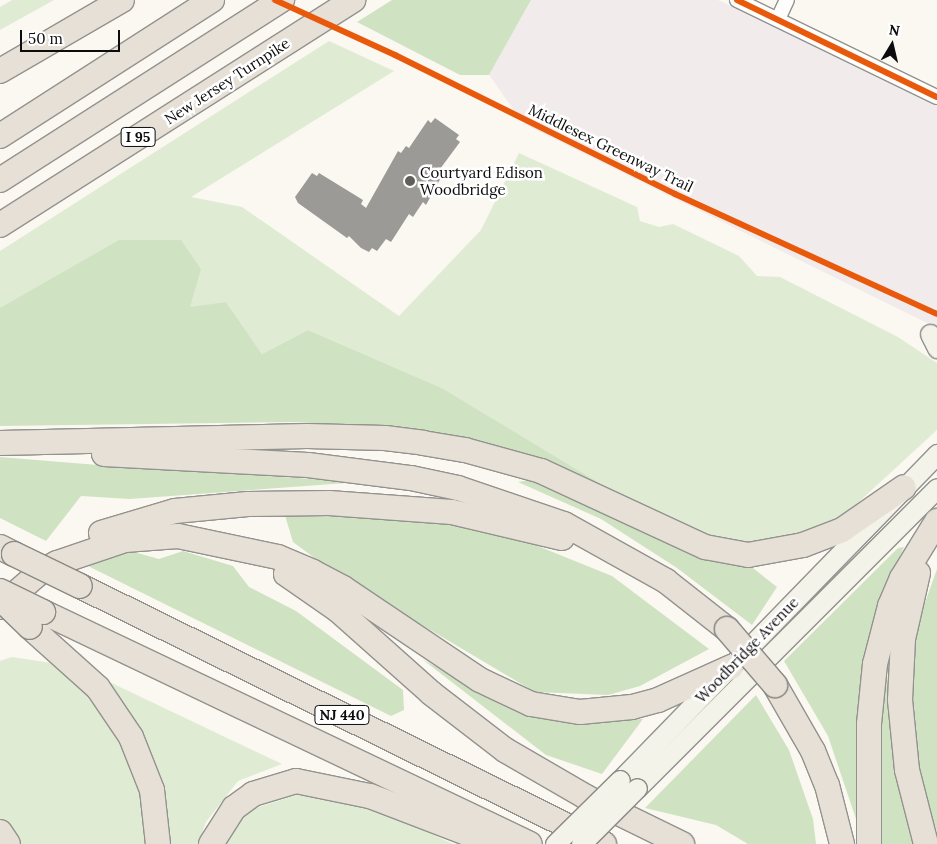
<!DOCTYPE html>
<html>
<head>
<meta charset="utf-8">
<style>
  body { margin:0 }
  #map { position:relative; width:937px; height:844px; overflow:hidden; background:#faf8f0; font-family:Lora,serif }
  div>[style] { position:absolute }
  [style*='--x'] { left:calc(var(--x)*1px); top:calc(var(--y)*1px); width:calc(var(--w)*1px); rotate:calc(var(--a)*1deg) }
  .industrial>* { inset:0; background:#f1ebec }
  .green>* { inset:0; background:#dfecd3 }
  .forest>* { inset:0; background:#cfe3c2 }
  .building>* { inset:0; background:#9c9a96 }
  .roads { filter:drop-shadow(1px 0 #93928f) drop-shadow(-1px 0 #93928f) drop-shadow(0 1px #93928f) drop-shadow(0 -1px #93928f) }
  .minor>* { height:14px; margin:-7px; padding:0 7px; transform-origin:7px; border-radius:7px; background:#fefefd }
  .secondary>* { height:19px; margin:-9.5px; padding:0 9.5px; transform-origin:9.5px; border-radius:9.5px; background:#f3f3e9 }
  .motorway>* { height:24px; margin:-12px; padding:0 12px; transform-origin:12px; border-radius:12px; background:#e6e0d6 }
  .bridges { filter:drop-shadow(1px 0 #8a8985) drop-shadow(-1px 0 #8a8985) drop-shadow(0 1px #8a8985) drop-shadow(0 -1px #8a8985) }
  .secondary-bridge>* { height:19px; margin:-9.5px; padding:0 9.5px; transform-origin:9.5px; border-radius:9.5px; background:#f3f3e9 }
  .motorway-bridge>* { height:24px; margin:-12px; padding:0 12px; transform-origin:12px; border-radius:12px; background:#e6e0d6 }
  .cycleway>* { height:6px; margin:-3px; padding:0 3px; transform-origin:3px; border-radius:3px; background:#e8590c }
  .dots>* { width:14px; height:14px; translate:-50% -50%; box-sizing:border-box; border:2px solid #fff; border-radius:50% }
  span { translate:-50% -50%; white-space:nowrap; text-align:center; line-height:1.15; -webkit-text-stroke:5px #fff; paint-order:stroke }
  .shield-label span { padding:1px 4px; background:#fff; border:1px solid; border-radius:4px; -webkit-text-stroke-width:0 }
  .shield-label { font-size:14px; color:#0c0c0c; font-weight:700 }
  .street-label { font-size:15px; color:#0c0c0c }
  .poi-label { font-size:15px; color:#0c0c0c }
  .left { translate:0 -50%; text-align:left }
  .north { position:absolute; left:867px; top:20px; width:50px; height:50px; -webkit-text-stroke:4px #fff; paint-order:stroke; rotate:9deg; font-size:14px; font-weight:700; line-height:20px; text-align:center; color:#0c0c0c }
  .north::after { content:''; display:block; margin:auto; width:18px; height:22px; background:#0c0c0c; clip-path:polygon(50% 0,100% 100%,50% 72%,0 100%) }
  .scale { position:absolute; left:20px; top:30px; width:100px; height:22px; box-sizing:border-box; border:2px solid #0c0c0c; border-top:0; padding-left:6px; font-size:15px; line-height:18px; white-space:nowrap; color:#0c0c0c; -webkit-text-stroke:4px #fff; paint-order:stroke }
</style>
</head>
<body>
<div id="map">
  <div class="industrial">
    <div style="clip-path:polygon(531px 0,718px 0,937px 98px,937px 328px,524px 124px,489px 75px)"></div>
  </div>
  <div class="green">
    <div style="clip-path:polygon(12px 0,54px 0,0 30px,0 7px)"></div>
    <div style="clip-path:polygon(329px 41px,394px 71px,191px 197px,242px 207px,399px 316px,481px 230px,519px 153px,637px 207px,640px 221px,659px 227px,673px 224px,739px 256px,757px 276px,780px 277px,898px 337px,937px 363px,937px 430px,838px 521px,779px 542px,739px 546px,710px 537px,616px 493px,442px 388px,308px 330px,262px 354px,226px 302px,190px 308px,0 308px,0 251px)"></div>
    <div style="clip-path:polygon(12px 657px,78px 667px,282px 764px,238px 781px,206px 822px,198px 844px,0 844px,0 661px)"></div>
    <div style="clip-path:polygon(297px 795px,363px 802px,453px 844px,224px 844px,225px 838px,249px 810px)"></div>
  </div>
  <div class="forest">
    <div style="clip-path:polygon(392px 0,531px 0,489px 75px,460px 75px,357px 22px)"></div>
    <div style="clip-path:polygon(119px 240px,181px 240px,201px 269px,190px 307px,226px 302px,262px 354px,308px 330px,442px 388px,616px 493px,403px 428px,292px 422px,0 426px,0 308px)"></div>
    <div style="clip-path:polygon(0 457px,110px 466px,360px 482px,130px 499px,81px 496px,46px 541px,0 518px)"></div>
    <div style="clip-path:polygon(542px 478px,749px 565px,777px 587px,752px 625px,677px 568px,601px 519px,518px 482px)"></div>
    <div style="clip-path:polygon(283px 509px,488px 526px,612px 576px,709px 649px,640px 686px,608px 695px,535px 692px,336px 574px,293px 542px)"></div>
    <div style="clip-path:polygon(904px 547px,884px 591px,862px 743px,856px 819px,828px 736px,784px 661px,898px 548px)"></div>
    <div style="clip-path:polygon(123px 549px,159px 559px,183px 551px,233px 566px,249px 587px,296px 611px,403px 690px,404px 710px,391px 716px,88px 566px)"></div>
    <div style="clip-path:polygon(937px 569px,937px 832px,918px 776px,910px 693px,916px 628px)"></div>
    <div style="clip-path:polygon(422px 659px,455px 677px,582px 722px,643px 719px,602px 774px,546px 755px)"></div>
    <div style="clip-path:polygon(887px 670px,896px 777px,916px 844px,881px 844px,878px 690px)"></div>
    <div style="clip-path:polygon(756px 695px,789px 750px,813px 819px,816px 844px,748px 844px,716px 825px,645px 808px)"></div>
  </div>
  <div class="building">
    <div style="clip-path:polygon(435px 118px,459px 135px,456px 139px,460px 142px,440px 169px,444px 172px,426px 205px,423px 202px,413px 217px,409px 214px,391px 242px,386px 239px,377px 251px,372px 248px,369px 252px,361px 248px,349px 236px,347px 238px,298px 203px,295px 197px,312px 173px,317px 176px,319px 173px,363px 200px,361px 204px,366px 208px,398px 151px,401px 153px,406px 146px,409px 148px,428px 120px,431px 123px)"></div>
  </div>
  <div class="roads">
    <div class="minor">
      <div style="--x:737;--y:0;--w:222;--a:25.9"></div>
      <div style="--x:778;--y:19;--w:21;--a:-65"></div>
    </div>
    <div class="secondary">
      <div style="--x:930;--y:334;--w:16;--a:63"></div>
      <div style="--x:620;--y:780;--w:455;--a:-45.8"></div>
      <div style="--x:637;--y:788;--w:424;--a:-45"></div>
    </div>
    <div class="motorway">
      <div style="--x:0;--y:71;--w:141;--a:-30.2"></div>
      <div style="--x:0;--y:136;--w:252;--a:-32.7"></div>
      <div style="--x:0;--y:180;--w:335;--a:-32.6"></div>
      <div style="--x:0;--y:225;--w:419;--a:-32.5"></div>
      <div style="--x:0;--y:443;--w:307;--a:-1.3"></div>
      <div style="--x:307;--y:436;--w:78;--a:1.5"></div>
      <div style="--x:385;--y:438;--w:38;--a:7"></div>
      <div style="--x:423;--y:443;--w:43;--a:9.5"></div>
      <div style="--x:465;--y:450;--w:79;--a:15.4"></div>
      <div style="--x:541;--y:471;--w:181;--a:24.9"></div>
      <div style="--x:705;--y:547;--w:44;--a:10.5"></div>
      <div style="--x:748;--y:555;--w:56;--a:-10.3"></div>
      <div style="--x:803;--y:545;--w:42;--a:-21"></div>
      <div style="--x:842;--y:530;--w:75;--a:-34.7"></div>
      <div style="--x:104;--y:454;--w:204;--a:3.1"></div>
      <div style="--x:308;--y:465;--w:104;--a:7.2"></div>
      <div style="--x:411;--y:478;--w:48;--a:12"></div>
      <div style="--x:458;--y:488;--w:112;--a:18.8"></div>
      <div style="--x:564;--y:524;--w:117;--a:29.2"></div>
      <div style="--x:666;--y:581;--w:78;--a:38.2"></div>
      <div style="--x:101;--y:533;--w:77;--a:-16.6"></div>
      <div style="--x:175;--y:511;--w:73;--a:-5.5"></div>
      <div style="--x:248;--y:504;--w:81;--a:-0.7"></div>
      <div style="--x:329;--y:503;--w:123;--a:4.2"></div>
      <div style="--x:452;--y:512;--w:113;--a:13.3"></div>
      <div style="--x:0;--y:547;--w:16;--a:27"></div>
      <div style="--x:918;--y:573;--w:68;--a:102.8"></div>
      <div style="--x:903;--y:639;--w:61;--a:92.8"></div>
      <div style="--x:900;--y:700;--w:70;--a:84.3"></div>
      <div style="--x:907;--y:770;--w:76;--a:75.6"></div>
      <div style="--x:286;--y:574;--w:63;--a:34.7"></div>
      <div style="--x:338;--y:610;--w:125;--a:41.7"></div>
      <div style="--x:431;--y:693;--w:93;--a:37.6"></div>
      <div style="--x:505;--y:750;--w:94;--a:30.1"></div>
      <div style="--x:586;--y:797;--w:107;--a:26.1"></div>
      <div style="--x:80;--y:586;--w:584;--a:26.21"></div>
      <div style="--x:0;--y:607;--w:52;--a:-41.1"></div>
      <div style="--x:39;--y:573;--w:21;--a:-29"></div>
      <div style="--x:57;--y:563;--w:72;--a:-18.7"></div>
      <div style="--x:125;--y:540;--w:53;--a:-4.3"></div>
      <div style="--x:178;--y:536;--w:102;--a:11.9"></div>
      <div style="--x:278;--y:557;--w:38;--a:23"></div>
      <div style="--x:313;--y:572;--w:34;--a:28"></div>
      <div style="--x:343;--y:588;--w:165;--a:33.9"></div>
      <div style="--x:480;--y:680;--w:56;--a:25.2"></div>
      <div style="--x:531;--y:704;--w:50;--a:9.3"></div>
      <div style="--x:580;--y:712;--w:52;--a:-5.5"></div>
      <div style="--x:632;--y:707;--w:27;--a:-15"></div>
      <div style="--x:658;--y:700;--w:80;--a:-24.3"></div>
      <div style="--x:43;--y:612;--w:539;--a:25.47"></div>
      <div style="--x:30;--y:627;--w:91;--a:41.9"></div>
      <div style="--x:98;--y:688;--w:59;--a:56"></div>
      <div style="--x:131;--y:737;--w:57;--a:68.4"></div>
      <div style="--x:152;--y:790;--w:54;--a:83.7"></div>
      <div style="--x:775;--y:685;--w:76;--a:60.1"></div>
      <div style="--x:813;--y:751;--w:37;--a:68"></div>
      <div style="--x:827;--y:785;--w:61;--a:75.7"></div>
      <div style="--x:0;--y:832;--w:14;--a:56"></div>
      <div style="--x:211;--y:844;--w:43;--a:-57.4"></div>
      <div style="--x:234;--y:808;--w:24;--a:-36"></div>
      <div style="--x:253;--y:794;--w:45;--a:-16.8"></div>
      <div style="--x:296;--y:781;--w:76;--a:11.5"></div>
      <div style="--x:370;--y:796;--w:134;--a:21"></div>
      <div style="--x:869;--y:844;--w:120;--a:-90"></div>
      <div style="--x:869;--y:724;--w:60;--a:-84.3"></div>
      <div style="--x:875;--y:664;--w:60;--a:-75.5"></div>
      <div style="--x:890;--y:606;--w:30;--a:-67"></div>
      <div style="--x:902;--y:578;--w:67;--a:-58.4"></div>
    </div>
  </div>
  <div class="bridges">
    <div class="secondary-bridge">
      <div style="--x:555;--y:844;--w:91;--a:-44.6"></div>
      <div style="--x:581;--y:844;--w:79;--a:-45"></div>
    </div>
    <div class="motorway-bridge">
      <div style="--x:14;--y:554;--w:73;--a:25.9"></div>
      <div style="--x:0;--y:591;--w:48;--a:26"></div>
      <div style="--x:1;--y:599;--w:40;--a:44"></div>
      <div style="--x:727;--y:629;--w:74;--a:49.4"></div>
    </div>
  </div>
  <div class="cycleway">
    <div style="--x:275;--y:0;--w:132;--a:24.6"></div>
    <div style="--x:395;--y:55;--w:313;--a:26.4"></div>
    <div style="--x:675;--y:194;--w:288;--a:24.6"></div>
    <div style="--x:737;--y:0;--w:222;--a:25.9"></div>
  </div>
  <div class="dots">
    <div style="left:410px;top:181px;background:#5f5f5c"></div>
  </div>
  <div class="shield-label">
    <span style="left:138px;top:137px">I 95</span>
    <span style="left:342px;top:715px">NJ 440</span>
  </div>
  <div class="street-label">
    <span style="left:227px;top:81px;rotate:-33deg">New Jersey Turnpike</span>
    <span style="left:611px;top:148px;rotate:26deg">Middlesex Greenway Trail</span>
    <span style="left:747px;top:650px;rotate:-46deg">Woodbridge Avenue</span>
  </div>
  <div class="poi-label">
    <span class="left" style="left:420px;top:181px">Courtyard Edison<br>Woodbridge</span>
  </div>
  <div class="north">N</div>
  <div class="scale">50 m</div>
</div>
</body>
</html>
